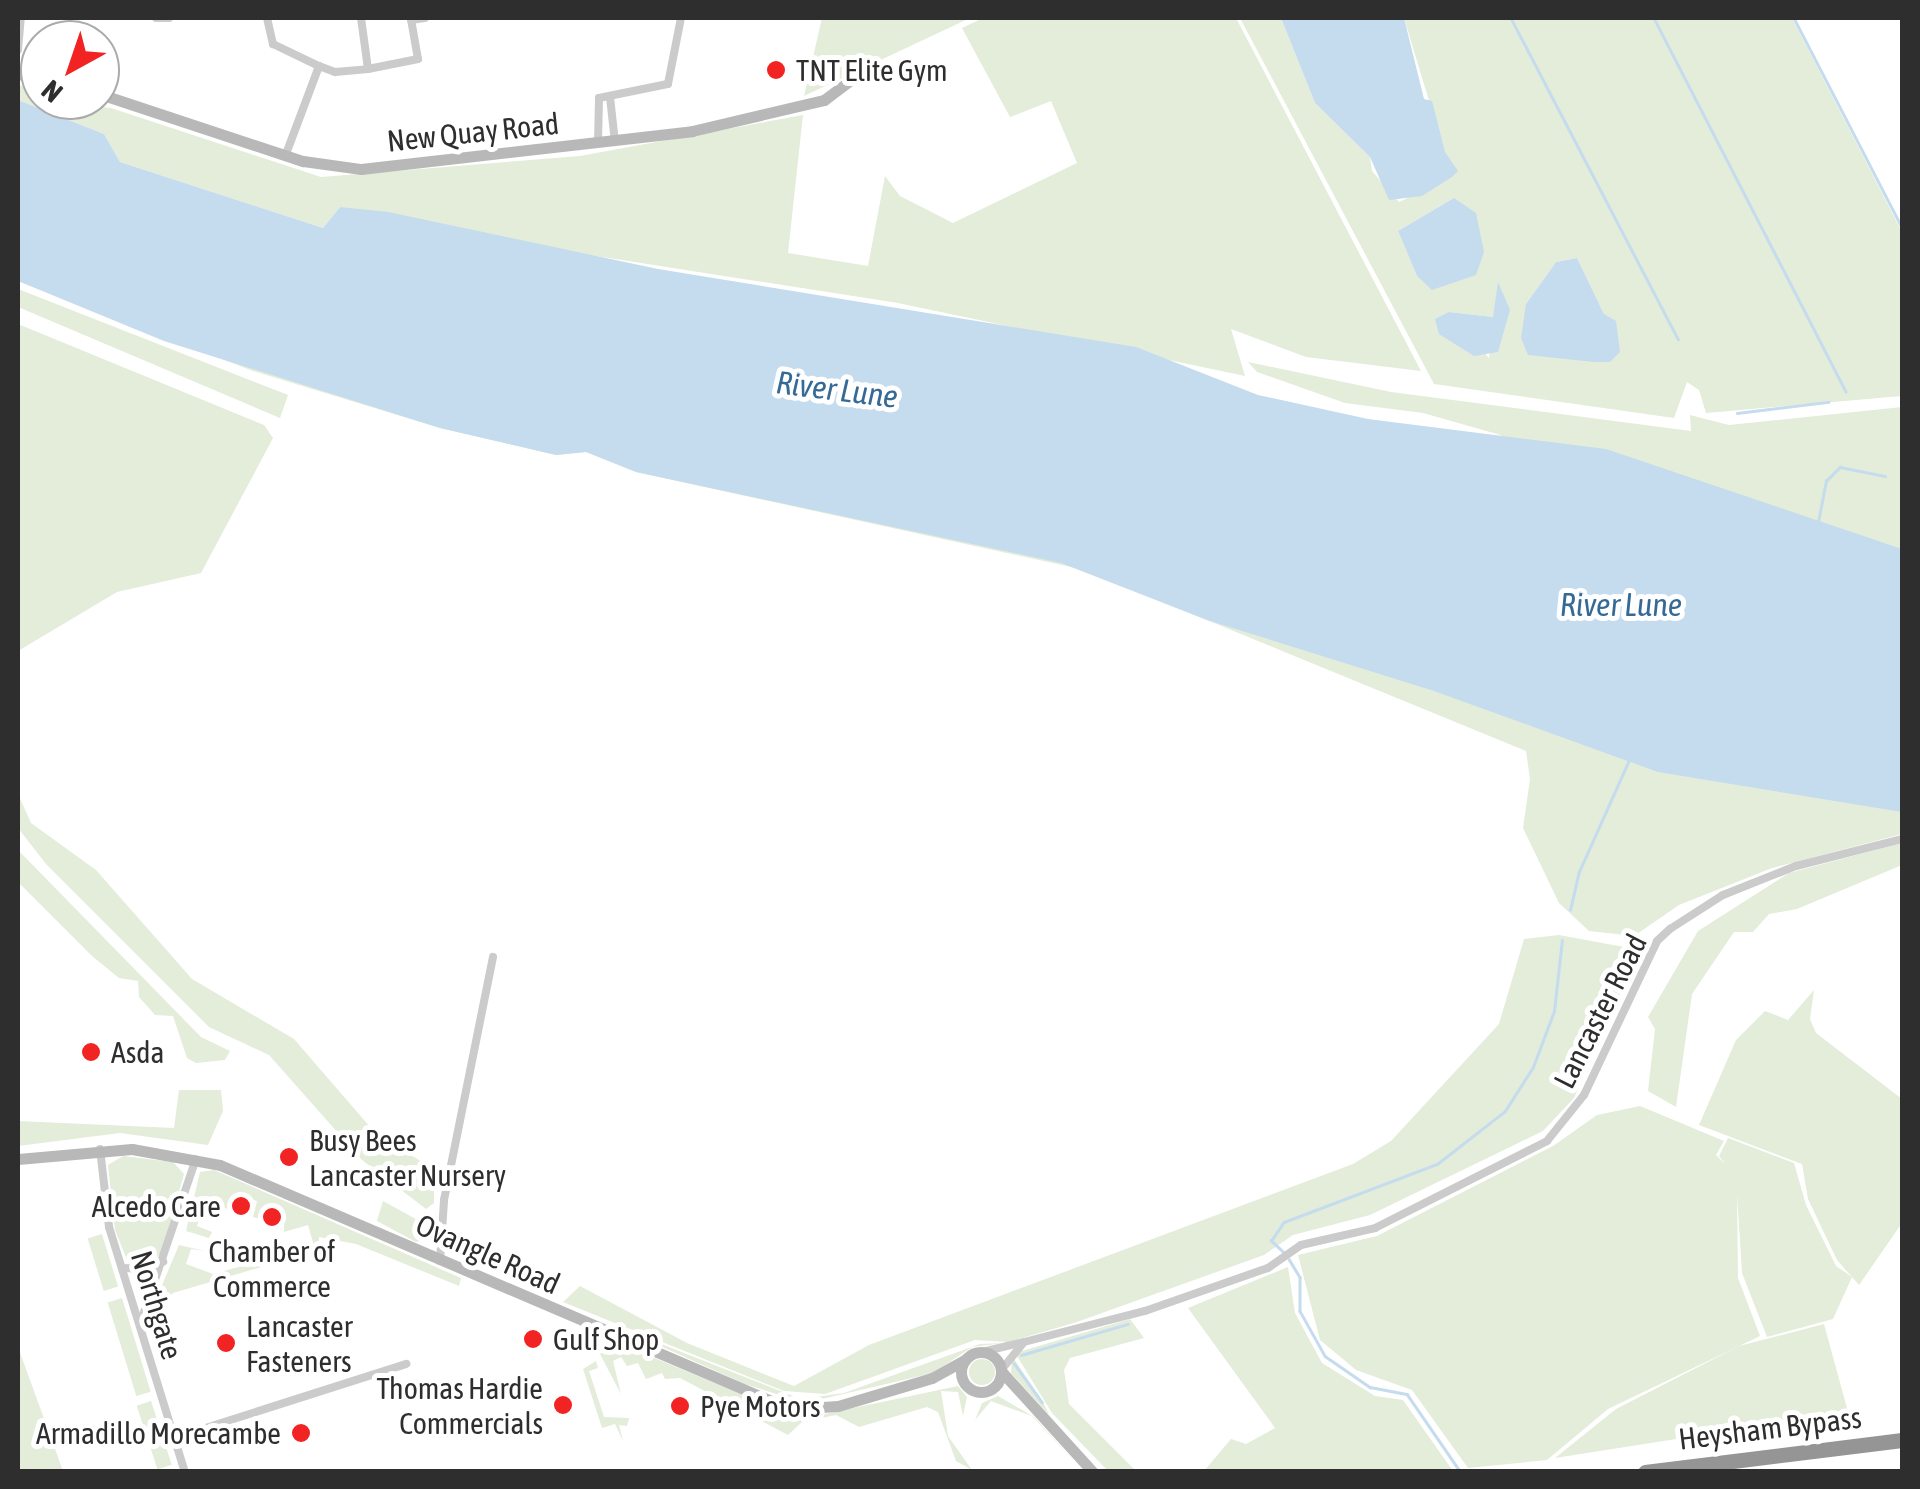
<!DOCTYPE html>
<html>
<head>
<meta charset="utf-8">
<style>
  body { margin:0 }
  #map { position:relative; width:1920px; height:1489px; overflow:hidden; background:#fff; font-family:"Asap Condensed",sans-serif }
  div>[style] { position:absolute }
  [style*='--x'] { left:calc(var(--x)*1px); top:calc(var(--y)*1px); width:calc(var(--w)*1px); rotate:calc(var(--a)*1deg) }
  .green>* { inset:0; background:#e3edda; transform-origin:0 0 }
  .round { border-radius:50% }
  .water>* { inset:0; background:#c5dbee }
  .stream>* { height:2.5px; margin:-1.25px; padding:0 1.25px; transform-origin:1.25px; border-radius:1.25px; background:#c5dbee }
  .street>* { height:8px; margin:-4px; padding:0 4px; transform-origin:4px; border-radius:4px; background:#cbcbcb }
  .secondary>* { height:11px; margin:-5.5px; padding:0 5.5px; transform-origin:5.5px; border-radius:5.5px; background:#b8b8b8 }
  .secondary>.ring { margin:-5.5px; padding:0; box-sizing:content-box; background:none; border:11px solid #b8b8b8; border-radius:50% }
  .highway>* { height:15px; margin:-7.5px; padding:0 7.5px; transform-origin:7.5px; border-radius:7.5px; background:#959595 }
  .dots>* { width:28px; height:28px; translate:-50% -50%; box-sizing:border-box; border:5px solid #fff; border-radius:50% }
  span { translate:-50% -50%; white-space:nowrap; text-align:center; line-height:1.15; -webkit-text-stroke:10px #fff; paint-order:stroke }
  .poi-label { font-size:30px; color:#2e2e2e }
  .left { translate:0 -50%; text-align:left }
  .right { translate:-100% -50%; text-align:right }
  .street-label { font-size:30px; color:#2e2e2e }
  .water-label { font-size:32px; color:#366a96; font-style:italic }
  .frame { position:absolute; inset:0; border:20px solid #2e2e2e; pointer-events:none }
  .north { position:absolute; left:20px; top:20px; width:100px; height:100px; box-sizing:border-box; background:#fff; border:2px solid #ababab; border-radius:50%; rotate:220deg; font-size:28px; font-weight:700; line-height:40px; text-align:center; color:#2e2e2e }
  .north::after { content:''; display:block; margin:auto; width:35px; height:45px; background:#f22323; clip-path:polygon(50% 0,100% 100%,50% 72%,0 100%) }
</style>
</head>
<body>
<div id="map">
  <div class="green">
    <div style="clip-path:polygon(822px 18px,970px 18px,804px 96px)"></div>
    <div style="clip-path:polygon(983px 18px,1236px 18px,1421px 371px,1306px 357px,1231px 329px,1245px 376px,898px 303px,500px 241px,340px 207px,323px 228px,120px 162px,104px 134px,18px 100px,18px 85px,40px 90px,40px 100px,111px 108px,321px 177px,580px 156px,803px 115px,788px 253px,868px 266px,885px 176px,900px 196px,953px 223px,1077px 163px,1051px 101px,1010px 117px,962px 28px)"></div>
    <div style="clip-path:polygon(evenodd,1240px 18px,1281px 18px,1315px 103px,1370px 157px,1372px 171px,1399px 202px,1452px 177px,1404px 18px,1792px 18px,1902px 232px,1902px 396px,1706px 413px,1699px 390px,1687px 382px,1674px 418px,1434px 384px,1240px 18px,1454px 198px,1417px 276px,1398px 231px,1454px 198px,1240px 18px,1577px 258px,1604px 314px,1526px 304px,1556px 262px,1577px 258px,1240px 18px,1496px 304px,1489px 358px,1449px 312px,1493px 317px,1496px 304px)"></div>
    <div style="clip-path:polygon(18px 254px,1902px 786px,1902px 834px,1772px 868px,1679px 905px,1634px 936px,1589px 931px,1559px 903px,1523px 828px,1530px 779px,1526px 751px,1085px 570px,636px 472px,586px 452px,556px 455px,440px 428px,253px 371px,18px 281px)"></div>
    <div style="clip-path:polygon(18px 289px,288px 395px,280px 418px,18px 307px)"></div>
    <div style="clip-path:polygon(18px 324px,264px 425px,273px 438px,201px 573px,117px 592px,18px 651px)"></div>
    <div style="clip-path:polygon(1248px 362px,1391px 392px,1691px 431px,1690px 415px,1729px 425px,1902px 407px,1902px 580px,1497px 434px,1423px 413px,1345px 403px,1257px 372px)"></div>
    <div style="clip-path:polygon(18px 794px,31px 823px,96px 870px,192px 979px,294px 1039px,377px 1135px,424px 1163px,434px 1179px,434px 1203px,426px 1209px,362px 1160px,269px 1055px,209px 1027px,46px 864px,18px 828px)"></div>
    <div style="clip-path:polygon(1902px 843px,1902px 865px,1797px 909px,1769px 914px,1753px 932px,1734px 932px,1692px 994px,1676px 1107px,1648px 1091px,1655px 1029px,1648px 1017px,1698px 931px,1789px 873px)"></div>
    <div style="clip-path:polygon(18px 850px,201px 1037px,230px 1051px,225px 1060px,196px 1063px,187px 1058px,173px 1016px,155px 1015px,139px 997px,138px 981px,119px 978px,92px 956px,18px 882px)"></div>
    <div style="clip-path:polygon(1559px 935px,1640px 950px,1574px 1098px,1543px 1131px,1370px 1215px,1293px 1235px,1264px 1255px,1074px 1323px,1008px 1342px,975px 1340px,825px 1394px,784px 1391px,563px 1302px,580px 1286px,687px 1343px,794px 1386px,869px 1345px,1353px 1164px,1391px 1141px,1499px 1024px,1524px 939px)"></div>
    <div style="clip-path:polygon(1814px 990px,1810px 1019px,1816px 1033px,1902px 1099px,1902px 1223px,1859px 1285px,1837px 1260px,1808px 1199px,1802px 1164px,1699px 1125px,1736px 1040px,1765px 1011px,1788px 1020px)"></div>
    <div style="clip-path:polygon(179px 1090px,221px 1090px,223px 1111px,208px 1145px,120px 1133px,18px 1146px,18px 1121px,174px 1128px)"></div>
    <div style="clip-path:polygon(1640px 1106px,1724px 1141px,1716px 1155px,1725px 1164px,1719px 1156px,1728px 1138px,1794px 1163px,1806px 1205px,1836px 1266px,1852px 1277px,1833px 1319px,1767px 1337px,1742px 1273px,1737px 1194px,1738px 1278px,1760px 1336px,1608px 1409px,1547px 1460px,1468px 1468px,1412px 1390px,1356px 1370px,1320px 1340px,1298px 1255px,1377px 1236px,1553px 1146px,1597px 1115px)"></div>
    <div style="clip-path:polygon(123px 1156px,173px 1162px,184px 1174px,162px 1252px,150px 1264px,127px 1260px,115px 1230px,108px 1165px)"></div>
    <div style="clip-path:polygon(214px 1170px,461px 1278px,459px 1286px,356px 1244px,319px 1237px,319px 1250px,173px 1293px,154px 1313px,161px 1333px,155px 1335px,152px 1309px,179px 1245px,205px 1251px,191px 1249px,186px 1264px,213px 1274px,314px 1246px,308px 1225px,284px 1232px,284px 1213px,269px 1209px,265px 1220px,253px 1217px,257px 1201px,236px 1195px,231px 1211px,206px 1198px,197px 1226px,212px 1232px,209px 1238px,186px 1231px,200px 1172px)"></div>
    <div style="clip-path:polygon(383px 1201px,423px 1223px,428px 1237px,416px 1242px,377px 1221px)"></div>
    <div style="left:102px;top:1234px;width:55px;height:15px;rotate:73deg"></div>
    <div style="clip-path:polygon(1288px 1267px,1295px 1313px,1322px 1363px,1375px 1396px,1403px 1400px,1453px 1471px,1204px 1471px,1231px 1439px,1246px 1444px,1275px 1428px,1188px 1308px)"></div>
    <div style="left:122px;top:1298px;width:98px;height:15px;rotate:73deg"></div>
    <div style="clip-path:polygon(1130px 1319px,1144px 1338px,1070px 1358px,1064px 1370px,1069px 1404px,1136px 1471px,1108px 1471px,1052px 1413px,1015px 1353px)"></div>
    <div style="clip-path:polygon(1824px 1324px,1848px 1412px,1555px 1458px,1616px 1409px,1739px 1346px)"></div>
    <div style="clip-path:polygon(618px 1327px,801px 1399px,844px 1393px,980px 1344px,1004px 1343px,972px 1347px,933px 1373px,805px 1403px,745px 1384px)"></div>
    <div style="clip-path:polygon(616px 1342px,801px 1419px,958px 1386px,967px 1397px,963px 1416px,958px 1392px,941px 1391px,948px 1436px,972px 1470px,956px 1461px,938px 1412px,927px 1407px,859px 1427px,836px 1415px,802px 1422px,788px 1435px,680px 1378px,665px 1379px,662px 1373px,646px 1379px,638px 1363px,627px 1366px,621px 1357px,613px 1361px,621px 1394px,600px 1354px)"></div>
    <div style="clip-path:polygon(18px 1347px,63px 1471px,18px 1471px)"></div>
    <div style="clip-path:polygon(1012px 1356px,1043px 1402px,1049px 1415px,1011px 1373px)"></div>
    <div class="round" style="left:969px;top:1359px;width:26px;height:26px"></div>
    <div style="clip-path:polygon(596px 1361px,598px 1368px,589px 1371px,604px 1417px,629px 1418px,627px 1426px,619px 1425px,623px 1441px,615px 1424px,602px 1428px,583px 1369px)"></div>
    <div style="clip-path:polygon(998px 1396px,1034px 1417px,1083px 1471px,1032px 1416px,991px 1401px,975px 1420px,982px 1403px)"></div>
    <div style="left:151px;top:1401px;width:67px;height:15px;rotate:72deg"></div>
  </div>
  <div class="water">
    <div style="clip-path:polygon(1281px 18px,1404px 18px,1424px 99px,1432px 101px,1445px 152px,1458px 171px,1452px 177px,1422px 196px,1389px 200px,1370px 157px,1315px 103px)"></div>
    <div style="clip-path:polygon(18px 100px,104px 134px,120px 162px,323px 228px,340px 207px,388px 212px,658px 269px,1136px 347px,1258px 395px,1368px 419px,1606px 449px,1902px 549px,1902px 812px,1658px 772px,1434px 691px,1207px 620px,1061px 563px,636px 472px,586px 452px,556px 455px,440px 428px,164px 341px,18px 281px)"></div>
    <div style="clip-path:polygon(1454px 198px,1476px 213px,1484px 252px,1476px 275px,1432px 290px,1417px 276px,1398px 231px)"></div>
    <div style="clip-path:polygon(1577px 258px,1604px 314px,1616px 321px,1620px 352px,1610px 362px,1594px 362px,1528px 355px,1521px 338px,1526px 304px,1556px 262px)"></div>
    <div style="clip-path:polygon(1498px 282px,1510px 310px,1498px 352px,1474px 356px,1439px 334px,1435px 319px,1449px 312px,1493px 317px)"></div>
  </div>
  <div class="stream">
    <div style="--x:1511;--y:18;--w:362;--a:62.5"></div>
    <div style="--x:1654;--y:18;--w:420;--a:62.8"></div>
    <div style="--x:1794;--y:18;--w:235;--a:62.7"></div>
    <div style="--x:1737;--y:413;--w:92;--a:-6.9"></div>
    <div style="--x:1818;--y:522;--w:42;--a:-79"></div>
    <div style="--x:1826;--y:481;--w:20;--a:-45"></div>
    <div style="--x:1840;--y:467;--w:46;--a:11.3"></div>
    <div style="--x:1570;--y:910;--w:37;--a:-77"></div>
    <div style="--x:1578;--y:874;--w:127;--a:-65.9"></div>
    <div style="--x:1284;--y:1253;--w:18;--a:-137"></div>
    <div style="--x:1271;--y:1241;--w:23;--a:-56"></div>
    <div style="--x:1284;--y:1222;--w:164;--a:-20.8"></div>
    <div style="--x:1437;--y:1164;--w:86;--a:-37.9"></div>
    <div style="--x:1505;--y:1111;--w:52;--a:-57.5"></div>
    <div style="--x:1533;--y:1067;--w:60;--a:-69.4"></div>
    <div style="--x:1554;--y:1011;--w:71;--a:-83.6"></div>
    <div style="--x:1289;--y:1259;--w:21;--a:59"></div>
    <div style="--x:1300;--y:1277;--w:34;--a:90"></div>
    <div style="--x:1300;--y:1311;--w:51;--a:60.9"></div>
    <div style="--x:1325;--y:1356;--w:55;--a:34.6"></div>
    <div style="--x:1370;--y:1387;--w:38;--a:11"></div>
    <div style="--x:1407;--y:1394;--w:93;--a:55.5"></div>
    <div style="--x:1021;--y:1355;--w:111;--a:-16.2"></div>
    <div style="--x:1014;--y:1363;--w:48;--a:54.3"></div>
  </div>
  <div class="street">
    <div style="--x:156;--y:18;--w:13;--a:0"></div>
    <div style="--x:267;--y:18;--w:27;--a:77"></div>
    <div style="--x:273;--y:44;--w:51;--a:25.6"></div>
    <div style="--x:18;--y:50;--w:32;--a:-85"></div>
    <div style="--x:368;--y:69;--w:51;--a:-11.3"></div>
    <div style="--x:418;--y:59;--w:40;--a:-100"></div>
    <div style="--x:411;--y:20;--w:14;--a:-8"></div>
    <div style="--x:610;--y:97;--w:45;--a:83.7"></div>
    <div style="--x:598;--y:143;--w:45;--a:-88.7"></div>
    <div style="--x:599;--y:98;--w:70;--a:-11.5"></div>
    <div style="--x:668;--y:84;--w:67;--a:-78.9"></div>
    <div style="--x:286;--y:154;--w:94;--a:-69.4"></div>
    <div style="--x:319;--y:66;--w:17;--a:21"></div>
    <div style="--x:335;--y:72;--w:33;--a:-5"></div>
    <div style="--x:368;--y:69;--w:51;--a:-97.8"></div>
    <div style="--x:100;--y:1149;--w:79;--a:83.4"></div>
    <div style="--x:109;--y:1227;--w:257;--a:72.8"></div>
    <div style="--x:440;--y:1261;--w:61;--a:-86.2"></div>
    <div style="--x:444;--y:1200;--w:248;--a:-78.6"></div>
    <div style="--x:122;--y:1268;--w:27;--a:2"></div>
    <div style="--x:149;--y:1269;--w:16;--a:-27"></div>
    <div style="--x:140;--y:1324;--w:174;--a:-71.3"></div>
    <div style="--x:1024;--y:1342;--w:125;--a:-14.4"></div>
    <div style="--x:1145;--y:1311;--w:130;--a:-19.3"></div>
    <div style="--x:1268;--y:1268;--w:40;--a:-34.9"></div>
    <div style="--x:1301;--y:1245;--w:76;--a:-12.9"></div>
    <div style="--x:1375;--y:1228;--w:193;--a:-26.8"></div>
    <div style="--x:1547;--y:1141;--w:59;--a:-51.2"></div>
    <div style="--x:1584;--y:1095;--w:170;--a:-64.6"></div>
    <div style="--x:1657;--y:941;--w:18;--a:-43"></div>
    <div style="--x:1670;--y:929;--w:63;--a:-32.7"></div>
    <div style="--x:1723;--y:895;--w:79;--a:-21.7"></div>
    <div style="--x:1796;--y:866;--w:109;--a:-14.3"></div>
    <div style="--x:982;--y:1352;--w:43;--a:-13.4"></div>
    <div style="--x:1024;--y:1342;--w:36;--a:129"></div>
    <div style="--x:174;--y:1438;--w:244;--a:-17.7"></div>
  </div>
  <div class="secondary">
    <div style="--x:18;--y:74;--w:23;--a:13"></div>
    <div style="--x:100;--y:94;--w:214;--a:18.3"></div>
    <div style="--x:303;--y:161;--w:59;--a:7.9"></div>
    <div style="--x:361;--y:169;--w:333;--a:-6.5"></div>
    <div style="--x:692;--y:131;--w:136;--a:-13.2"></div>
    <div style="--x:824;--y:100;--w:34;--a:-37"></div>
    <div style="--x:18;--y:1159;--w:114;--a:-5"></div>
    <div style="--x:132;--y:1149;--w:89;--a:10.3"></div>
    <div style="--x:220;--y:1165;--w:620;--a:23.17"></div>
    <div style="--x:790;--y:1409;--w:48;--a:-3.6"></div>
    <div style="--x:838;--y:1406;--w:98;--a:-16.6"></div>
    <div style="--x:932;--y:1378;--w:39;--a:-29"></div>
    <div class="ring" style="left:961px;top:1352px;width:29px;height:29px"></div>
    <div style="--x:1001;--y:1371;--w:137;--a:47.7"></div>
  </div>
  <div class="highway">
    <div style="--x:1645;--y:1472;--w:259;--a:-7.1"></div>
  </div>
  <div class="dots">
    <div style="left:776px;top:70px;background:#f22323"></div>
    <div style="left:91px;top:1052px;background:#f22323"></div>
    <div style="left:289px;top:1157px;background:#f22323"></div>
    <div style="left:241px;top:1206px;background:#f22323"></div>
    <div style="left:272px;top:1217px;background:#f22323"></div>
    <div style="left:533px;top:1339px;background:#f22323"></div>
    <div style="left:226px;top:1343px;background:#f22323"></div>
    <div style="left:563px;top:1405px;background:#f22323"></div>
    <div style="left:680px;top:1406px;background:#f22323"></div>
    <div style="left:301px;top:1433px;background:#f22323"></div>
  </div>
  <div class="poi-label">
    <span class="left" style="left:796px;top:70px">TNT Elite Gym</span>
    <span class="left" style="left:111px;top:1052px">Asda</span>
    <span class="left" style="left:309px;top:1157px">Busy Bees<br>Lancaster Nursery</span>
    <span class="right" style="left:221px;top:1206px">Alcedo Care</span>
    <span style="left:272px;top:1268px">Chamber of<br>Commerce</span>
    <span class="left" style="left:246px;top:1343px">Lancaster<br>Fasteners</span>
    <span class="left" style="left:553px;top:1339px">Gulf Shop</span>
    <span class="right" style="left:543px;top:1405px">Thomas Hardie<br>Commercials</span>
    <span class="left" style="left:700px;top:1406px">Pye Motors</span>
    <span class="right" style="left:281px;top:1433px">Armadillo Morecambe</span>
  </div>
  <div class="street-label">
    <span style="left:473px;top:132px;rotate:-6deg">New Quay Road</span>
    <span style="left:1600px;top:1011px;rotate:-63deg">Lancaster Road</span>
    <span style="left:488px;top:1254px;rotate:24deg">Ovangle Road</span>
    <span style="left:157px;top:1305px;rotate:73deg">Northgate</span>
    <span style="left:1770px;top:1428px;rotate:-7deg">Heysham Bypass</span>
  </div>
  <div class="water-label">
    <span style="left:837px;top:390px;rotate:7deg">River Lune</span>
    <span style="left:1621px;top:605px">River Lune</span>
  </div>
  <div class="frame"></div>
  <div class="north">N</div>
</div>
</body>
</html>
